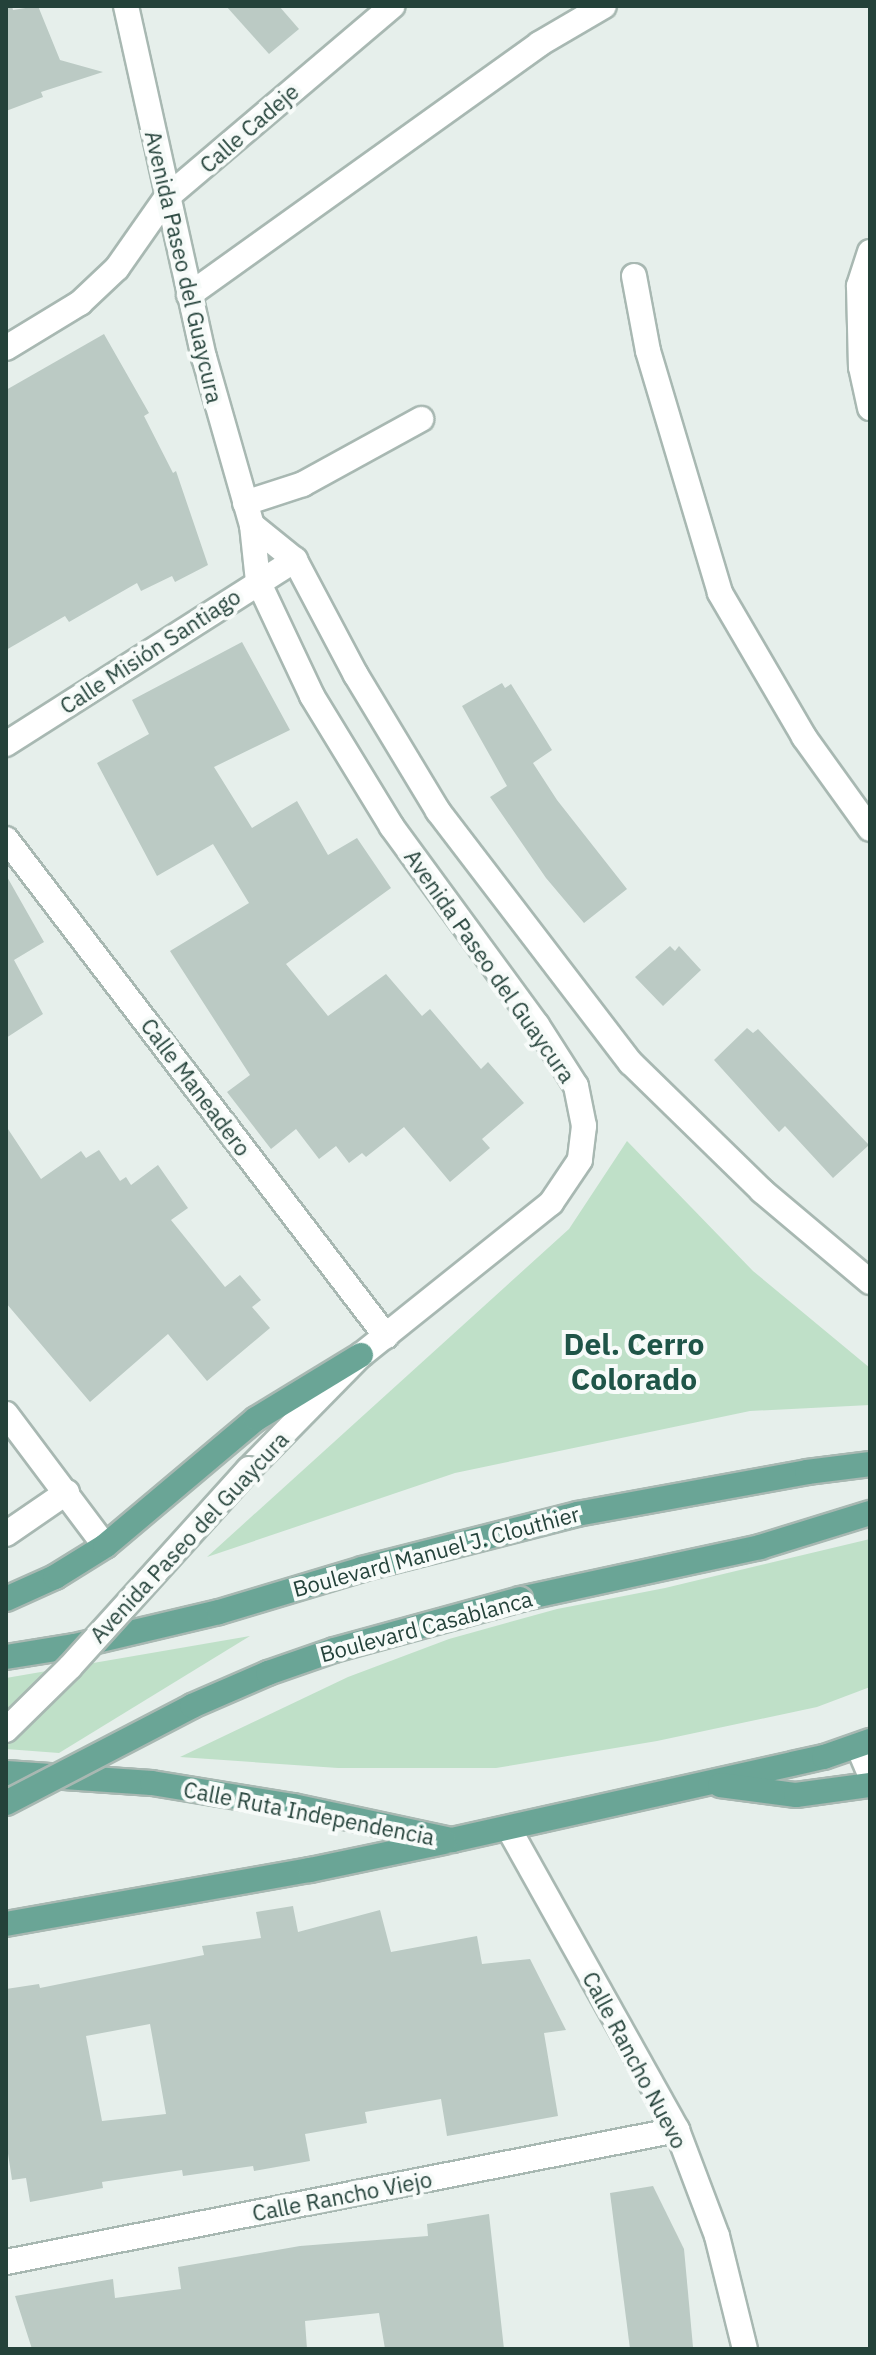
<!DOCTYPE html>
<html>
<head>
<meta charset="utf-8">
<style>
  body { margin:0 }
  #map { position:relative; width:876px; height:2355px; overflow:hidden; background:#e6efeb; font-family:"IBM Plex Sans",sans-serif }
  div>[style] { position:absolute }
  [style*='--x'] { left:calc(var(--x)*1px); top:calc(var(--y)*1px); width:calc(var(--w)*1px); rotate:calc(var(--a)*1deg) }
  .green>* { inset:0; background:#bfe0c8 }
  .building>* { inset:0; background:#bbcac4 }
  .roads { filter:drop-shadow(2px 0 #a8b8b2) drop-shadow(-2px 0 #a8b8b2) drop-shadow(0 2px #a8b8b2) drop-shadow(0 -2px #a8b8b2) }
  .minor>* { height:24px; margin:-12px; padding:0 12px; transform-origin:12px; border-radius:12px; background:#fff }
  .major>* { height:24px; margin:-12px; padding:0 12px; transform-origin:12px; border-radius:12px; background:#6aa596 }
  .bridges { filter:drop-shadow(2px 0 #a8b8b2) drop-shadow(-2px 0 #a8b8b2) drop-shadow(0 2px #a8b8b2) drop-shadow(0 -2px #a8b8b2) }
  .minor-bridge>* { height:24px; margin:-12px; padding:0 12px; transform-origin:12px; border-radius:12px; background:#fff }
  .major-bridge>* { height:24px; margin:-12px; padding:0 12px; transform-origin:12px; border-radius:12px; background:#6aa596 }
  span { translate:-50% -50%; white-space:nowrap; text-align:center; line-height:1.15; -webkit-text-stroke:8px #f7fbf9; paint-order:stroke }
  .street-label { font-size:22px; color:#24423a }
  .district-label { font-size:30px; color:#1f5548; font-weight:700 }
  .frame { position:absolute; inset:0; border:8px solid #24423a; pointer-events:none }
</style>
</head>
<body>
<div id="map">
  <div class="green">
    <div style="clip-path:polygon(627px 1141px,753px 1271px,870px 1368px,870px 1405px,750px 1411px,455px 1473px,207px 1557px,569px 1229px)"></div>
    <div style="clip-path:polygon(870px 1539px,870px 1687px,817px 1707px,657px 1741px,496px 1768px,338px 1768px,180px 1757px,348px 1677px,449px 1639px,557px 1609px,665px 1588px)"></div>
    <div style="clip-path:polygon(250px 1636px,59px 1753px,6px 1749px,6px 1678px)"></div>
  </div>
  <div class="building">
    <div style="clip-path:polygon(12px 6px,13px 10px,38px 6px,60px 60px,103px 72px,41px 92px,43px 97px,6px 111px,6px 7px)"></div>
    <div style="clip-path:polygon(226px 6px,279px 6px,299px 29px,269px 54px)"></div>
    <div style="clip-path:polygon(104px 334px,149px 413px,144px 416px,173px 473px,176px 471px,208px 565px,175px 582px,172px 576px,141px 591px,137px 583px,69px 622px,65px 616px,6px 650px,6px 390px)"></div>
    <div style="clip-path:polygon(242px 642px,290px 730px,214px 767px,252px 828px,297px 801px,328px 855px,357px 838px,391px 888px,286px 964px,328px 1016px,386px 974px,422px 1016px,430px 1009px,481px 1069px,488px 1062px,524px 1103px,482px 1139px,490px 1148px,450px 1182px,404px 1127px,366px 1157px,362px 1153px,349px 1163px,336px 1146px,319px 1159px,296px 1129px,271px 1149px,227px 1092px,250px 1075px,170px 951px,249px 903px,213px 844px,157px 876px,97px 763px,149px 734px,132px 700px)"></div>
    <div style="clip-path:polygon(502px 683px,505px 688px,511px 684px,552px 750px,533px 763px,557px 800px,627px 889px,584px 923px,546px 878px,490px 797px,507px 786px,462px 706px)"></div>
    <div style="clip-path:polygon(6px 875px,44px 942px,14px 960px,43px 1014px,6px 1038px)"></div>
    <div style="clip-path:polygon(670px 946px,675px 951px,679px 946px,701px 970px,663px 1006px,635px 977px)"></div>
    <div style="clip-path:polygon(747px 1028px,753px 1033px,758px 1029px,869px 1145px,833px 1178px,785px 1126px,779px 1132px,714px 1060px)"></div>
    <div style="clip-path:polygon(6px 1126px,41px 1179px,81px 1151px,86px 1158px,99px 1150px,120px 1181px,126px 1177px,131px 1185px,158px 1165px,188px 1208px,171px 1220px,225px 1287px,240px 1275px,261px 1300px,252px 1307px,270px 1328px,207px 1381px,168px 1334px,90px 1402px,6px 1303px)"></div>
    <div style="clip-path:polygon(evenodd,293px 1906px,298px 1932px,380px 1910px,391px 1952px,477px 1936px,482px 1964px,530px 1959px,566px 2030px,544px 2033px,558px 2116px,447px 2136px,441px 2099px,365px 2112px,367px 2123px,305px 2134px,310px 2161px,254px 2171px,253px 2166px,183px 2176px,182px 2170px,102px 2182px,103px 2188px,30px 2202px,26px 2178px,12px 2180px,7px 2147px,6px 1989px,39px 1984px,40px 1988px,204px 1955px,202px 1946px,261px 1938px,256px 1912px,293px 1906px,150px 2024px,166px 2114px,102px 2121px,86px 2036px,150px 2024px)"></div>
    <div style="clip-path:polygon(653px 2186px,684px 2249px,693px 2347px,630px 2349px,610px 2193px)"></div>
    <div style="clip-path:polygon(489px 2214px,504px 2349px,385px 2349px,379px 2313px,305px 2321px,307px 2349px,32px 2349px,15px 2296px,113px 2279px,115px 2298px,181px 2289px,178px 2267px,300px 2246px,428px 2236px,427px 2224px)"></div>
  </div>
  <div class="roads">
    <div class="minor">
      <div style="--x:126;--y:6;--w:360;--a:77.5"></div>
      <div style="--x:204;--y:357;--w:175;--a:74.1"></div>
      <div style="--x:252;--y:525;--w:56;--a:83.9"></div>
      <div style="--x:258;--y:581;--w:127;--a:64.8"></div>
      <div style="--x:312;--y:696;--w:153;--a:58.6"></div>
      <div style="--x:392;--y:827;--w:245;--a:53.8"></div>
      <div style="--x:537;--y:1025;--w:72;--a:57.4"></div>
      <div style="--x:576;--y:1086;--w:41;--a:78.7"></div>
      <div style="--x:584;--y:1126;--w:34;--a:97"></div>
      <div style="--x:580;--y:1160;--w:52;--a:124"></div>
      <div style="--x:551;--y:1203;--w:243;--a:141.3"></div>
      <div style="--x:361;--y:1355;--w:160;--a:134.5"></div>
      <div style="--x:870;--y:252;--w:36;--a:108"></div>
      <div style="--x:859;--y:286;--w:81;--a:88.6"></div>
      <div style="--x:861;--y:367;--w:42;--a:77.6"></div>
      <div style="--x:634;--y:276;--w:76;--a:79.4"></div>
      <div style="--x:648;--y:351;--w:252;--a:73.4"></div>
      <div style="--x:720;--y:593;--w:167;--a:59.7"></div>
      <div style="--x:804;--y:737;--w:113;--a:54.3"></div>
      <div style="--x:189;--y:295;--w:431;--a:-35.6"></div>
      <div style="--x:539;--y:44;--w:75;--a:-30.3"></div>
      <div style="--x:6;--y:348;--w:87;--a:-31.3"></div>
      <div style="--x:80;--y:303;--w:51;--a:-43.4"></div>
      <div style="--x:117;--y:268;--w:85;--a:-55"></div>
      <div style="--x:166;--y:198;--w:297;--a:-40.3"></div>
      <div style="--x:245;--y:503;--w:61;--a:-18.1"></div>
      <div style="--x:303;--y:484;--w:135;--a:-28.8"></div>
      <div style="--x:252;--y:525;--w:55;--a:39.1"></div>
      <div style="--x:295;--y:560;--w:130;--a:62.1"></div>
      <div style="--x:356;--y:675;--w:159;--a:58.9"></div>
      <div style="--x:438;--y:811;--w:317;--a:52.6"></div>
      <div style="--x:631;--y:1063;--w:183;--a:44.3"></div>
      <div style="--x:762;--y:1191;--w:141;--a:40.1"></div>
      <div style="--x:6;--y:744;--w:343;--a:-32.5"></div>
      <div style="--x:6;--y:839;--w:626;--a:52.6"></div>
      <div style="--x:6;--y:1414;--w:165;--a:53.1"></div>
      <div style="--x:6;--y:1534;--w:74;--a:-34.5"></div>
      <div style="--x:858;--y:1746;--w:30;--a:67"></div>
      <div style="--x:509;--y:1829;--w:345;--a:60.8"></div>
      <div style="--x:677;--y:2130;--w:113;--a:69.3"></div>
      <div style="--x:717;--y:2236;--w:116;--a:76.1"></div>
      <div style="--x:6;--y:2262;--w:684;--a:-11.13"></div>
    </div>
    <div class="major">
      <div style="--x:6;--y:1599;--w:54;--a:-24.2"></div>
      <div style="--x:55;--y:1577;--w:59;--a:-31.8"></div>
      <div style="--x:105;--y:1546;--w:197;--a:-40.1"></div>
      <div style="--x:256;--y:1419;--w:123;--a:-31.4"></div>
      <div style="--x:520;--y:1599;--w:246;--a:-12.2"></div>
      <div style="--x:760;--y:1547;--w:115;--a:-17.2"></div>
      <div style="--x:6;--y:1657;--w:70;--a:-9.1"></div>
      <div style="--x:75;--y:1646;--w:148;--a:-13.3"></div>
      <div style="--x:219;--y:1612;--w:149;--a:-16.7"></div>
      <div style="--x:362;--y:1569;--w:222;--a:-14.3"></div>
      <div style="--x:577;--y:1514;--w:234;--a:-10.3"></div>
      <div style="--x:807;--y:1472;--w:64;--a:-7.2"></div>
      <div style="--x:6;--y:1773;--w:146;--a:3.9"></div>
      <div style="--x:152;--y:1783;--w:143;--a:9.3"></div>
      <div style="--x:293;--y:1806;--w:163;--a:12.1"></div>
      <div style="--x:452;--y:1840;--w:381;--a:-12.6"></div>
      <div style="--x:824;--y:1757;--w:49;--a:-19.2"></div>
      <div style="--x:720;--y:1785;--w:77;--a:7.5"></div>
      <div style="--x:796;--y:1795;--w:75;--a:-7.7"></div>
      <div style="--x:6;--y:1924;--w:309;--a:-10.1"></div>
      <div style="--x:310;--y:1870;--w:137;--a:-11.8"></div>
    </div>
  </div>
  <div class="bridges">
    <div class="minor-bridge">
      <div style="--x:6;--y:1730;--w:90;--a:-44.5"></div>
      <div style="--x:70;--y:1667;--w:267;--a:-47.9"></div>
    </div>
    <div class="major-bridge">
      <div style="--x:6;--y:1803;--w:210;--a:-27.5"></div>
      <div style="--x:192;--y:1706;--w:83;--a:-23.5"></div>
      <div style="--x:268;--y:1673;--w:70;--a:-19.2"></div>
      <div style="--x:334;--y:1650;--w:193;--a:-15.3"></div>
    </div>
  </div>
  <div class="street-label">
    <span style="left:249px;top:128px;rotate:-41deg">Calle Cadeje</span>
    <span style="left:184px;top:267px;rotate:77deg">Avenida Paseo del Guaycura</span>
    <span style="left:150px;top:651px;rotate:-33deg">Calle Misión Santiago</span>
    <span style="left:490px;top:966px;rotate:55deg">Avenida Paseo del Guaycura</span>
    <span style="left:196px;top:1087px;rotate:53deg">Calle Maneadero</span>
    <span style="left:189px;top:1537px;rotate:-47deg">Avenida Paseo del Guaycura</span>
    <span style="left:436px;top:1551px;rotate:-15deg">Boulevard Manuel J. Clouthier</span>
    <span style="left:426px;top:1626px;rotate:-15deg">Boulevard Casablanca</span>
    <span style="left:309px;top:1813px;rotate:11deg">Calle Ruta Independencia</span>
    <span style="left:635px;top:2060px;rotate:62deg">Calle Rancho Nuevo</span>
    <span style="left:342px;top:2196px;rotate:-11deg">Calle Rancho Viejo</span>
  </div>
  <div class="district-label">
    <span style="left:634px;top:1361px">Del. Cerro<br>Colorado</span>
  </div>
  <div class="frame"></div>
</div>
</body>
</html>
